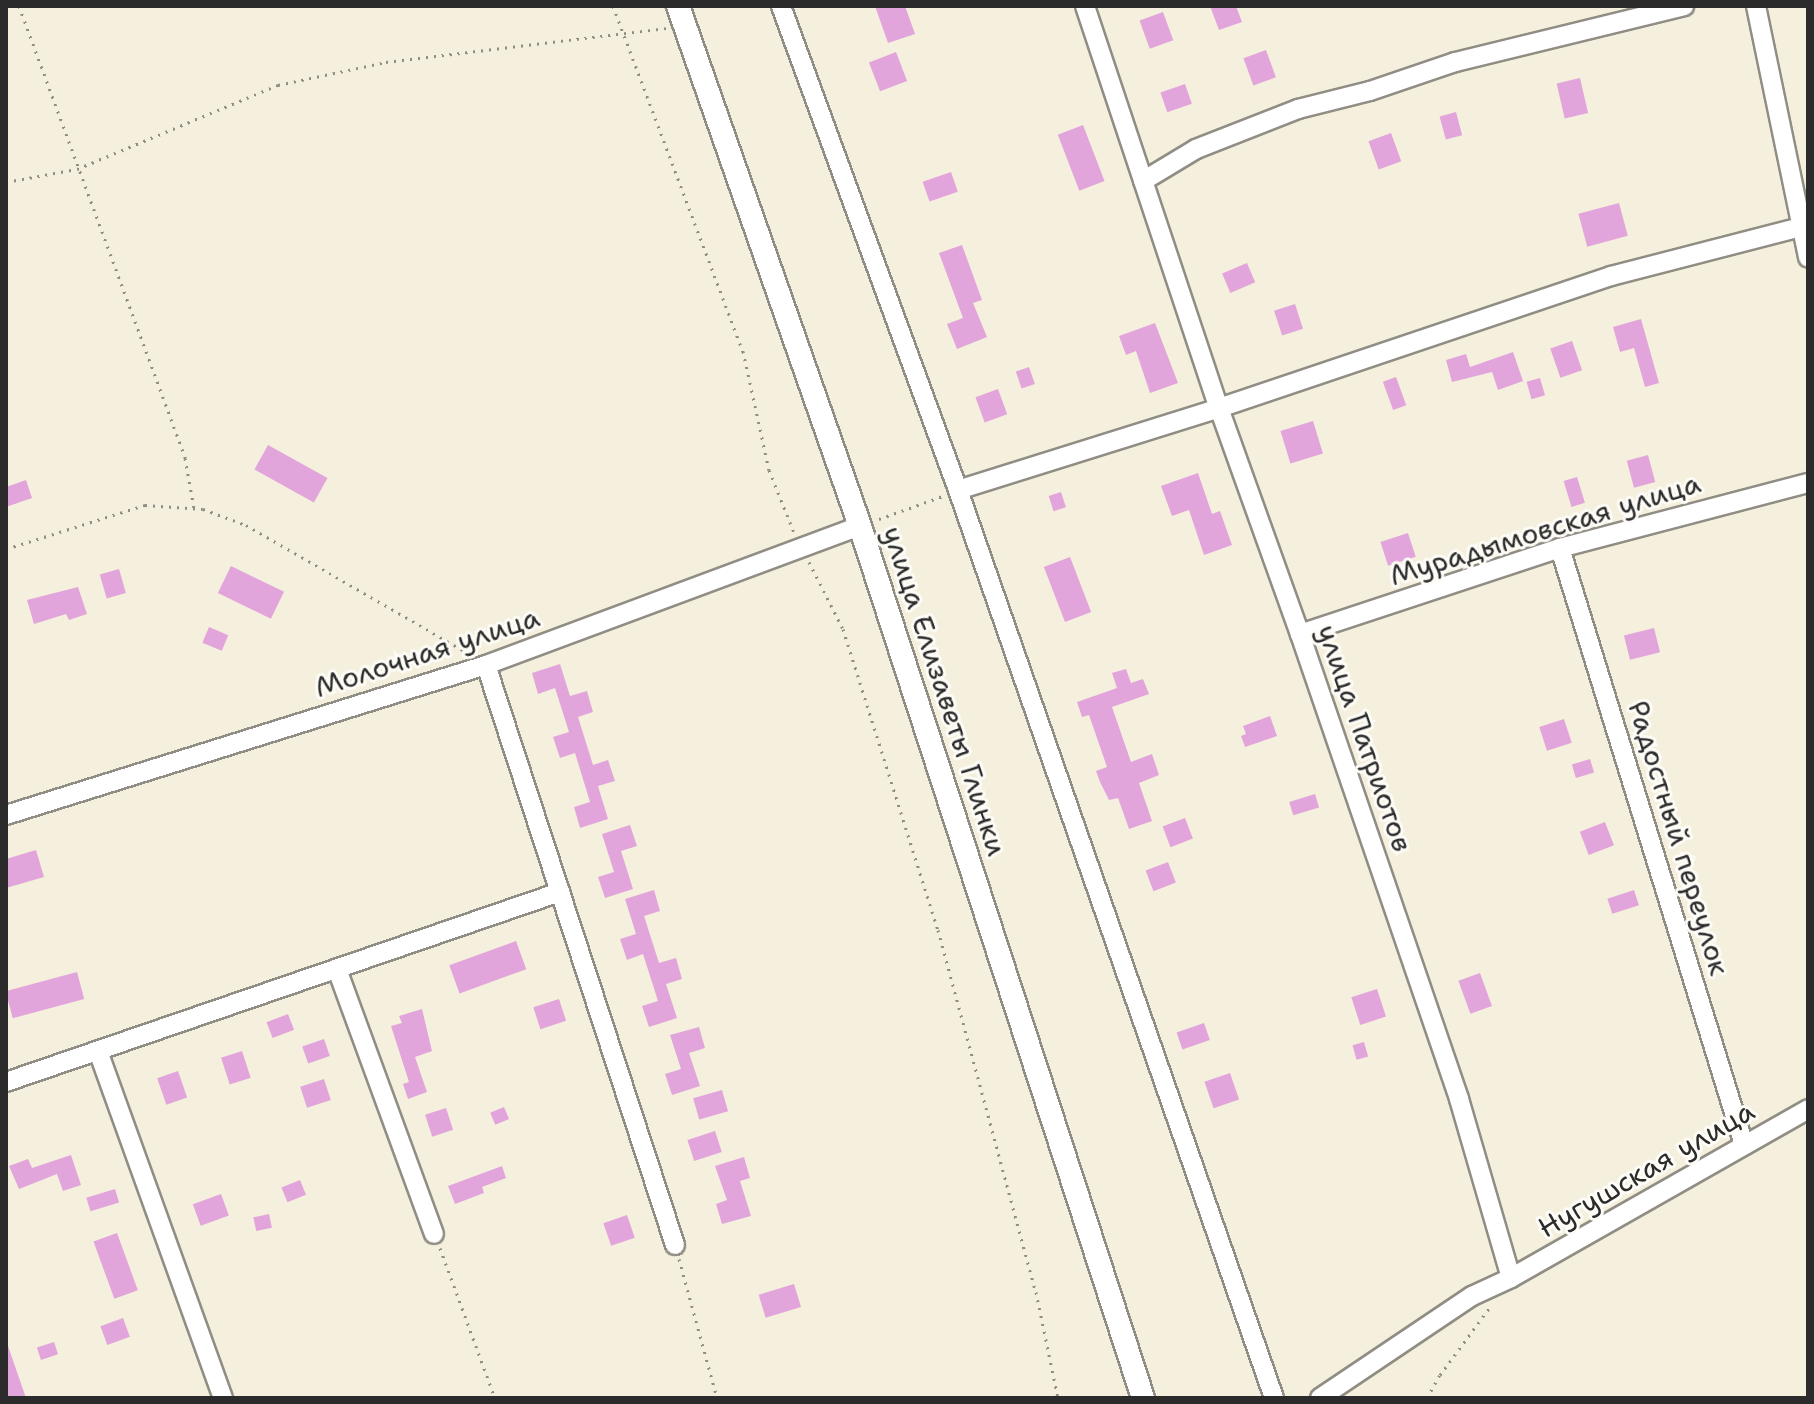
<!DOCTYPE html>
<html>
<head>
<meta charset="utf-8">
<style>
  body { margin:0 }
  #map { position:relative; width:1814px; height:1404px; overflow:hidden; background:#f5efdd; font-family:"Shantell Sans",sans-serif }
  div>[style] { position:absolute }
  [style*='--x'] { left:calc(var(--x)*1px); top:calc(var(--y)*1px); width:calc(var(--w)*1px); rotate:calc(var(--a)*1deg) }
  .building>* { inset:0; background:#e2a5db; transform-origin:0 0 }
  .path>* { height:3px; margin-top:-1.5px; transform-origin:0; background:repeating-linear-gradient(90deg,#908d84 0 2px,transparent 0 8px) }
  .roads { filter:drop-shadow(2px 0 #908d84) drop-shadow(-2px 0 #908d84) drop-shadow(0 2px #908d84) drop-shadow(0 -2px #908d84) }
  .minor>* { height:18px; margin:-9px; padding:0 9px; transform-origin:9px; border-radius:9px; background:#fff }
  .tertiary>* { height:22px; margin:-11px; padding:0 11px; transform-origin:11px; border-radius:11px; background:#fff }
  span { translate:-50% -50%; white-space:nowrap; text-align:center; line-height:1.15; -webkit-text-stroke:6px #fdfcf7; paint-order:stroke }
  .street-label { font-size:28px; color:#2b2b2b }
  .frame { position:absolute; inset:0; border:8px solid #2b2b2b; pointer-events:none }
</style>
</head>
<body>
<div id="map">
  <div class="building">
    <div style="clip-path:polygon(875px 6px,905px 6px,915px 34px,888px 43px)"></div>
    <div style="clip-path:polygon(1210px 6px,1236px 6px,1242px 22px,1219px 30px)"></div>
    <div style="left:1163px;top:12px;width:30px;height:25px;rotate:70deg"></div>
    <div style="left:1266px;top:50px;width:29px;height:24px;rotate:70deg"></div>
    <div style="left:896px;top:52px;width:31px;height:29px;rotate:69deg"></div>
    <div style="left:1580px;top:78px;width:36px;height:24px;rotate:77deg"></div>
    <div style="left:1185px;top:84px;width:21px;height:26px;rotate:71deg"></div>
    <div style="left:1456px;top:112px;width:24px;height:17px;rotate:75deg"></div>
    <div style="left:1083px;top:125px;width:60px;height:27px;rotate:69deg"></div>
    <div style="left:1391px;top:133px;width:30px;height:24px;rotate:70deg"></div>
    <div style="left:951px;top:172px;width:21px;height:30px;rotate:71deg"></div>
    <div style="left:1619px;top:203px;width:34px;height:42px;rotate:75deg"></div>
    <div style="clip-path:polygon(962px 245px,982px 300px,973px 303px,987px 337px,957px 349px,947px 324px,963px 318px,939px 253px)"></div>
    <div style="left:1247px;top:263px;width:21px;height:27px;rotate:67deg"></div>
    <div style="left:1295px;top:304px;width:26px;height:22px;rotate:72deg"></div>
    <div style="clip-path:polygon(1641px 319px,1659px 383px,1645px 387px,1634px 348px,1620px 352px,1613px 327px)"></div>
    <div style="clip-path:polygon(1155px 323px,1178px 383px,1150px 393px,1136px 351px,1126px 355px,1119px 336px)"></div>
    <div style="left:1572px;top:341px;width:31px;height:23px;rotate:71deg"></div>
    <div style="clip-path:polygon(1513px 352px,1523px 381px,1498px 390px,1492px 372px,1452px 382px,1446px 360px,1466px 354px,1470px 367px)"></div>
    <div style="left:1029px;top:367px;width:18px;height:14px;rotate:71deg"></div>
    <div style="left:1396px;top:377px;width:30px;height:14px;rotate:70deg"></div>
    <div style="left:1540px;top:378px;width:18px;height:14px;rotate:74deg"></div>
    <div style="left:998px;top:389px;width:27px;height:24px;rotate:70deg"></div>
    <div style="left:1313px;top:421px;width:34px;height:34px;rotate:73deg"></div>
    <div style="left:268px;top:445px;width:68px;height:28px;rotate:29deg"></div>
    <div style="left:1648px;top:455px;width:28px;height:22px;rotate:75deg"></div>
    <div style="clip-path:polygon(1198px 473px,1212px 514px,1220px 511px,1232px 545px,1204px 555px,1189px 510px,1172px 516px,1161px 486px)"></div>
    <div style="left:1577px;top:477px;width:27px;height:14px;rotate:73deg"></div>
    <div style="clip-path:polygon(26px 480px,32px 498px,6px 507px,6px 487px)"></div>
    <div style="left:1061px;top:492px;width:16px;height:13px;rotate:72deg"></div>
    <div style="left:1408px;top:533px;width:25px;height:29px;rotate:72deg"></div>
    <div style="left:1070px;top:557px;width:59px;height:28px;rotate:69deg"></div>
    <div style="left:231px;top:566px;width:59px;height:30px;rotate:26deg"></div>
    <div style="left:119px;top:569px;width:25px;height:20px;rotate:74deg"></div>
    <div style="clip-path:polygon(78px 587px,87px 614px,69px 620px,66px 614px,34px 624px,27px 600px)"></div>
    <div style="left:209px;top:627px;width:21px;height:17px;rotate:23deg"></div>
    <div style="left:1654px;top:628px;width:25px;height:31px;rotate:76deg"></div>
    <div style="clip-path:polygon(560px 664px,570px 696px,587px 691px,593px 712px,578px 717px,593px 765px,608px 760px,615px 781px,598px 786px,608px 819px,580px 828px,574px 807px,590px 802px,575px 753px,560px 758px,553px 737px,569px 732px,555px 688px,538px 694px,532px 673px)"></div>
    <div style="clip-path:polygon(1126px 669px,1131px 683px,1143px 679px,1149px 694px,1112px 707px,1131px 762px,1152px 754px,1159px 775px,1139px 783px,1152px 821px,1129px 829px,1118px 798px,1109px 800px,1100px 782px,1096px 771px,1107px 767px,1089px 715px,1082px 717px,1077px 702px,1117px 688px,1112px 673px)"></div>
    <div style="clip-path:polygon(1270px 716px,1277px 736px,1245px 747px,1241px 736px,1246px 734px,1243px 726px)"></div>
    <div style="left:1564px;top:719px;width:25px;height:26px;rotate:72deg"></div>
    <div style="left:1590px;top:759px;width:14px;height:19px;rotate:73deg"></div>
    <div style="left:1315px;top:794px;width:14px;height:27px;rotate:73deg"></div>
    <div style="left:1185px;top:818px;width:22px;height:24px;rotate:69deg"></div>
    <div style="left:1605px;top:822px;width:25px;height:27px;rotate:69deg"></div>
    <div style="clip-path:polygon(630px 825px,637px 846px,621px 851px,633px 889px,605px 898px,598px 877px,614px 872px,602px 834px)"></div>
    <div style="clip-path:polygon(36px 850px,44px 877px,6px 888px,6px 859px)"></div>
    <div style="left:1168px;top:862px;width:22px;height:24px;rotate:69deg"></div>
    <div style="clip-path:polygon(654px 890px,660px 911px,644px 916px,659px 963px,676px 958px,682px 979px,666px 984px,677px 1018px,649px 1027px,642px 1006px,658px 1001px,643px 954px,627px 960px,620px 939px,636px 934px,625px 899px)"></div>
    <div style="left:1634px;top:890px;width:16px;height:28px;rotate:72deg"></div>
    <div style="left:516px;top:941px;width:30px;height:71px;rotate:70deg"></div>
    <div style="left:77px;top:972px;width:28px;height:74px;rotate:75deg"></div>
    <div style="left:1480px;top:973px;width:35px;height:23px;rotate:70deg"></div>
    <div style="left:1377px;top:989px;width:29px;height:27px;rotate:72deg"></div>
    <div style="left:559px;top:999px;width:23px;height:27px;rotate:72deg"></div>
    <div style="clip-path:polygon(422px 1009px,432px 1051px,415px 1057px,427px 1092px,408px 1099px,403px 1084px,409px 1082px,391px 1026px,402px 1023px,399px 1016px)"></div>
    <div style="left:288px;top:1014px;width:17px;height:23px;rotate:69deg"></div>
    <div style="left:1204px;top:1023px;width:18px;height:29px;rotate:71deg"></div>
    <div style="clip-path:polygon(699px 1027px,705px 1048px,689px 1053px,700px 1086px,672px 1095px,665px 1074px,681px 1069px,670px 1035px)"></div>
    <div style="left:324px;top:1039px;width:18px;height:23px;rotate:71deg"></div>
    <div style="left:1364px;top:1042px;width:15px;height:12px;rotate:74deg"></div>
    <div style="left:242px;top:1051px;width:28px;height:22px;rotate:72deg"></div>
    <div style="left:178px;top:1071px;width:28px;height:22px;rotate:71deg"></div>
    <div style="left:1230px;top:1073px;width:28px;height:27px;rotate:71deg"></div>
    <div style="left:324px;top:1079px;width:22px;height:25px;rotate:72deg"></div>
    <div style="left:722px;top:1090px;width:22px;height:30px;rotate:74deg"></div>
    <div style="left:504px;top:1107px;width:13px;height:15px;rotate:67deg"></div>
    <div style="left:446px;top:1108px;width:23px;height:22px;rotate:72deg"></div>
    <div style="left:715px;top:1131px;width:22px;height:29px;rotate:72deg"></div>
    <div style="clip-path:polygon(71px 1155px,81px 1185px,63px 1191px,57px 1174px,19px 1189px,9px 1166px,28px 1159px,32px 1168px)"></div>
    <div style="clip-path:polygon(744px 1157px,750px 1178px,740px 1181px,751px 1216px,722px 1224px,716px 1204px,727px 1200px,715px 1166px)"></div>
    <div style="clip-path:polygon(502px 1166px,506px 1178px,482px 1187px,484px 1193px,455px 1204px,448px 1186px)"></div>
    <div style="left:300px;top:1180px;width:16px;height:20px;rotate:68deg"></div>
    <div style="left:115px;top:1189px;width:14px;height:30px;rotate:73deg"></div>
    <div style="left:221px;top:1194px;width:23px;height:30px;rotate:70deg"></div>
    <div style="left:269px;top:1214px;width:14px;height:16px;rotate:78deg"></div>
    <div style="left:627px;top:1215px;width:24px;height:25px;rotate:71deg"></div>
    <div style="left:117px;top:1233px;width:61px;height:25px;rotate:70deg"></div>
    <div style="left:794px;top:1284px;width:24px;height:37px;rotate:73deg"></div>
    <div style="left:123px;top:1318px;width:20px;height:24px;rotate:70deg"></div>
    <div style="left:54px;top:1342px;width:13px;height:18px;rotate:72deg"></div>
    <div style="clip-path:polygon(8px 1346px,26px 1398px,6px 1398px)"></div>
  </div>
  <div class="path">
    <div style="--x:19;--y:6;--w:482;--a:69.8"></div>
    <div style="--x:185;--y:458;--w:51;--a:79.8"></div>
    <div style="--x:613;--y:6;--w:369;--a:69.4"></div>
    <div style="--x:743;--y:351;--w:122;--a:77.7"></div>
    <div style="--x:769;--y:470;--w:70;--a:68.2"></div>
    <div style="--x:6;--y:182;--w:72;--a:-10.4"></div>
    <div style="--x:77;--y:169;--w:218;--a:-22.7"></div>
    <div style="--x:278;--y:85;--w:110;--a:-12"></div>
    <div style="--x:386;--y:62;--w:282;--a:-6.9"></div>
    <div style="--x:879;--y:519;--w:68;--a:-19.8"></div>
    <div style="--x:6;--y:549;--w:146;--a:-17.6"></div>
    <div style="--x:145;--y:505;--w:58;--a:3.9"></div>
    <div style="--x:203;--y:509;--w:46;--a:20.4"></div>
    <div style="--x:246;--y:525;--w:258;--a:30"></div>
    <div style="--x:809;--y:562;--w:75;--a:63.1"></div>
    <div style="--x:843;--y:629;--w:316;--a:72.5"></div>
    <div style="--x:938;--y:930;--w:375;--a:74.9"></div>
    <div style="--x:1036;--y:1292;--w:108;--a:78.3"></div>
    <div style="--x:440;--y:1248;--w:160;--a:69.9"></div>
    <div style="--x:679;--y:1259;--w:144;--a:74.7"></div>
    <div style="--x:1427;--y:1398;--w:26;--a:-61"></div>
    <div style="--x:1440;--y:1375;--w:84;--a:-53.7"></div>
  </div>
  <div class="roads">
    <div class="minor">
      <div style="--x:781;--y:6;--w:515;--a:69.91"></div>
      <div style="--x:958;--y:490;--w:961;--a:70.81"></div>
      <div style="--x:1085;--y:6;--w:424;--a:71.6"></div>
      <div style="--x:1219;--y:408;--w:240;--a:70.3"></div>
      <div style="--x:1300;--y:634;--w:491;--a:71.1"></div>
      <div style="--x:1459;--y:1099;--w:186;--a:73.8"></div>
      <div style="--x:1756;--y:6;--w:257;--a:78.3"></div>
      <div style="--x:1143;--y:181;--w:62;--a:-31.1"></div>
      <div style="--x:1196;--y:149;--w:110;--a:-21.4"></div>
      <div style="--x:1298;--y:109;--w:74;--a:-14"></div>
      <div style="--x:1370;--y:91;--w:90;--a:-18.8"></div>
      <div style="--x:1455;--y:62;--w:236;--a:-13.7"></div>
      <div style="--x:958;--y:490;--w:274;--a:-17.4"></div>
      <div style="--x:1219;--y:408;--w:414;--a:-18.6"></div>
      <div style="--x:1611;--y:276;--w:203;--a:-14.5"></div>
      <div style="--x:1560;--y:548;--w:625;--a:72.87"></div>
      <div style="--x:1300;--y:634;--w:274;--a:-18.3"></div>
      <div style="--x:1560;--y:548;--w:256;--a:-14.7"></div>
      <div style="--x:486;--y:665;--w:610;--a:71.95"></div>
      <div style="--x:6;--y:815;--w:503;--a:-17.35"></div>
      <div style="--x:486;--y:665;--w:399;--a:-20.4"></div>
      <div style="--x:337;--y:969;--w:282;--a:69.9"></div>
      <div style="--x:98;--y:1051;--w:369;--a:70.2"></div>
      <div style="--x:6;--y:1082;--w:586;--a:-18.93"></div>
      <div style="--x:1320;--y:1398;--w:183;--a:-33.9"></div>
      <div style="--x:1472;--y:1296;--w:43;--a:-24.8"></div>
      <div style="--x:1511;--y:1278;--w:342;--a:-29.6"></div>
    </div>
    <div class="tertiary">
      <div style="--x:678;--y:6;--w:551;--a:70.71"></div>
      <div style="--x:860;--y:526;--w:917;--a:72.02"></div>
    </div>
  </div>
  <div class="street-label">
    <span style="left:1545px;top:529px;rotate:-17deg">Мурадымовская улица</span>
    <span style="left:427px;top:652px;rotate:-18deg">Молочная улица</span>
    <span style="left:945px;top:691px;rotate:72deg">улица Елизаветы Глинки</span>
    <span style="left:1365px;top:738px;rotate:71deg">улица Патриотов</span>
    <span style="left:1679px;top:838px;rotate:73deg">Радостный переулок</span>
    <span style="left:1646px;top:1169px;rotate:-30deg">Нугушская улица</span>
  </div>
  <div class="frame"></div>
</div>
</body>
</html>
